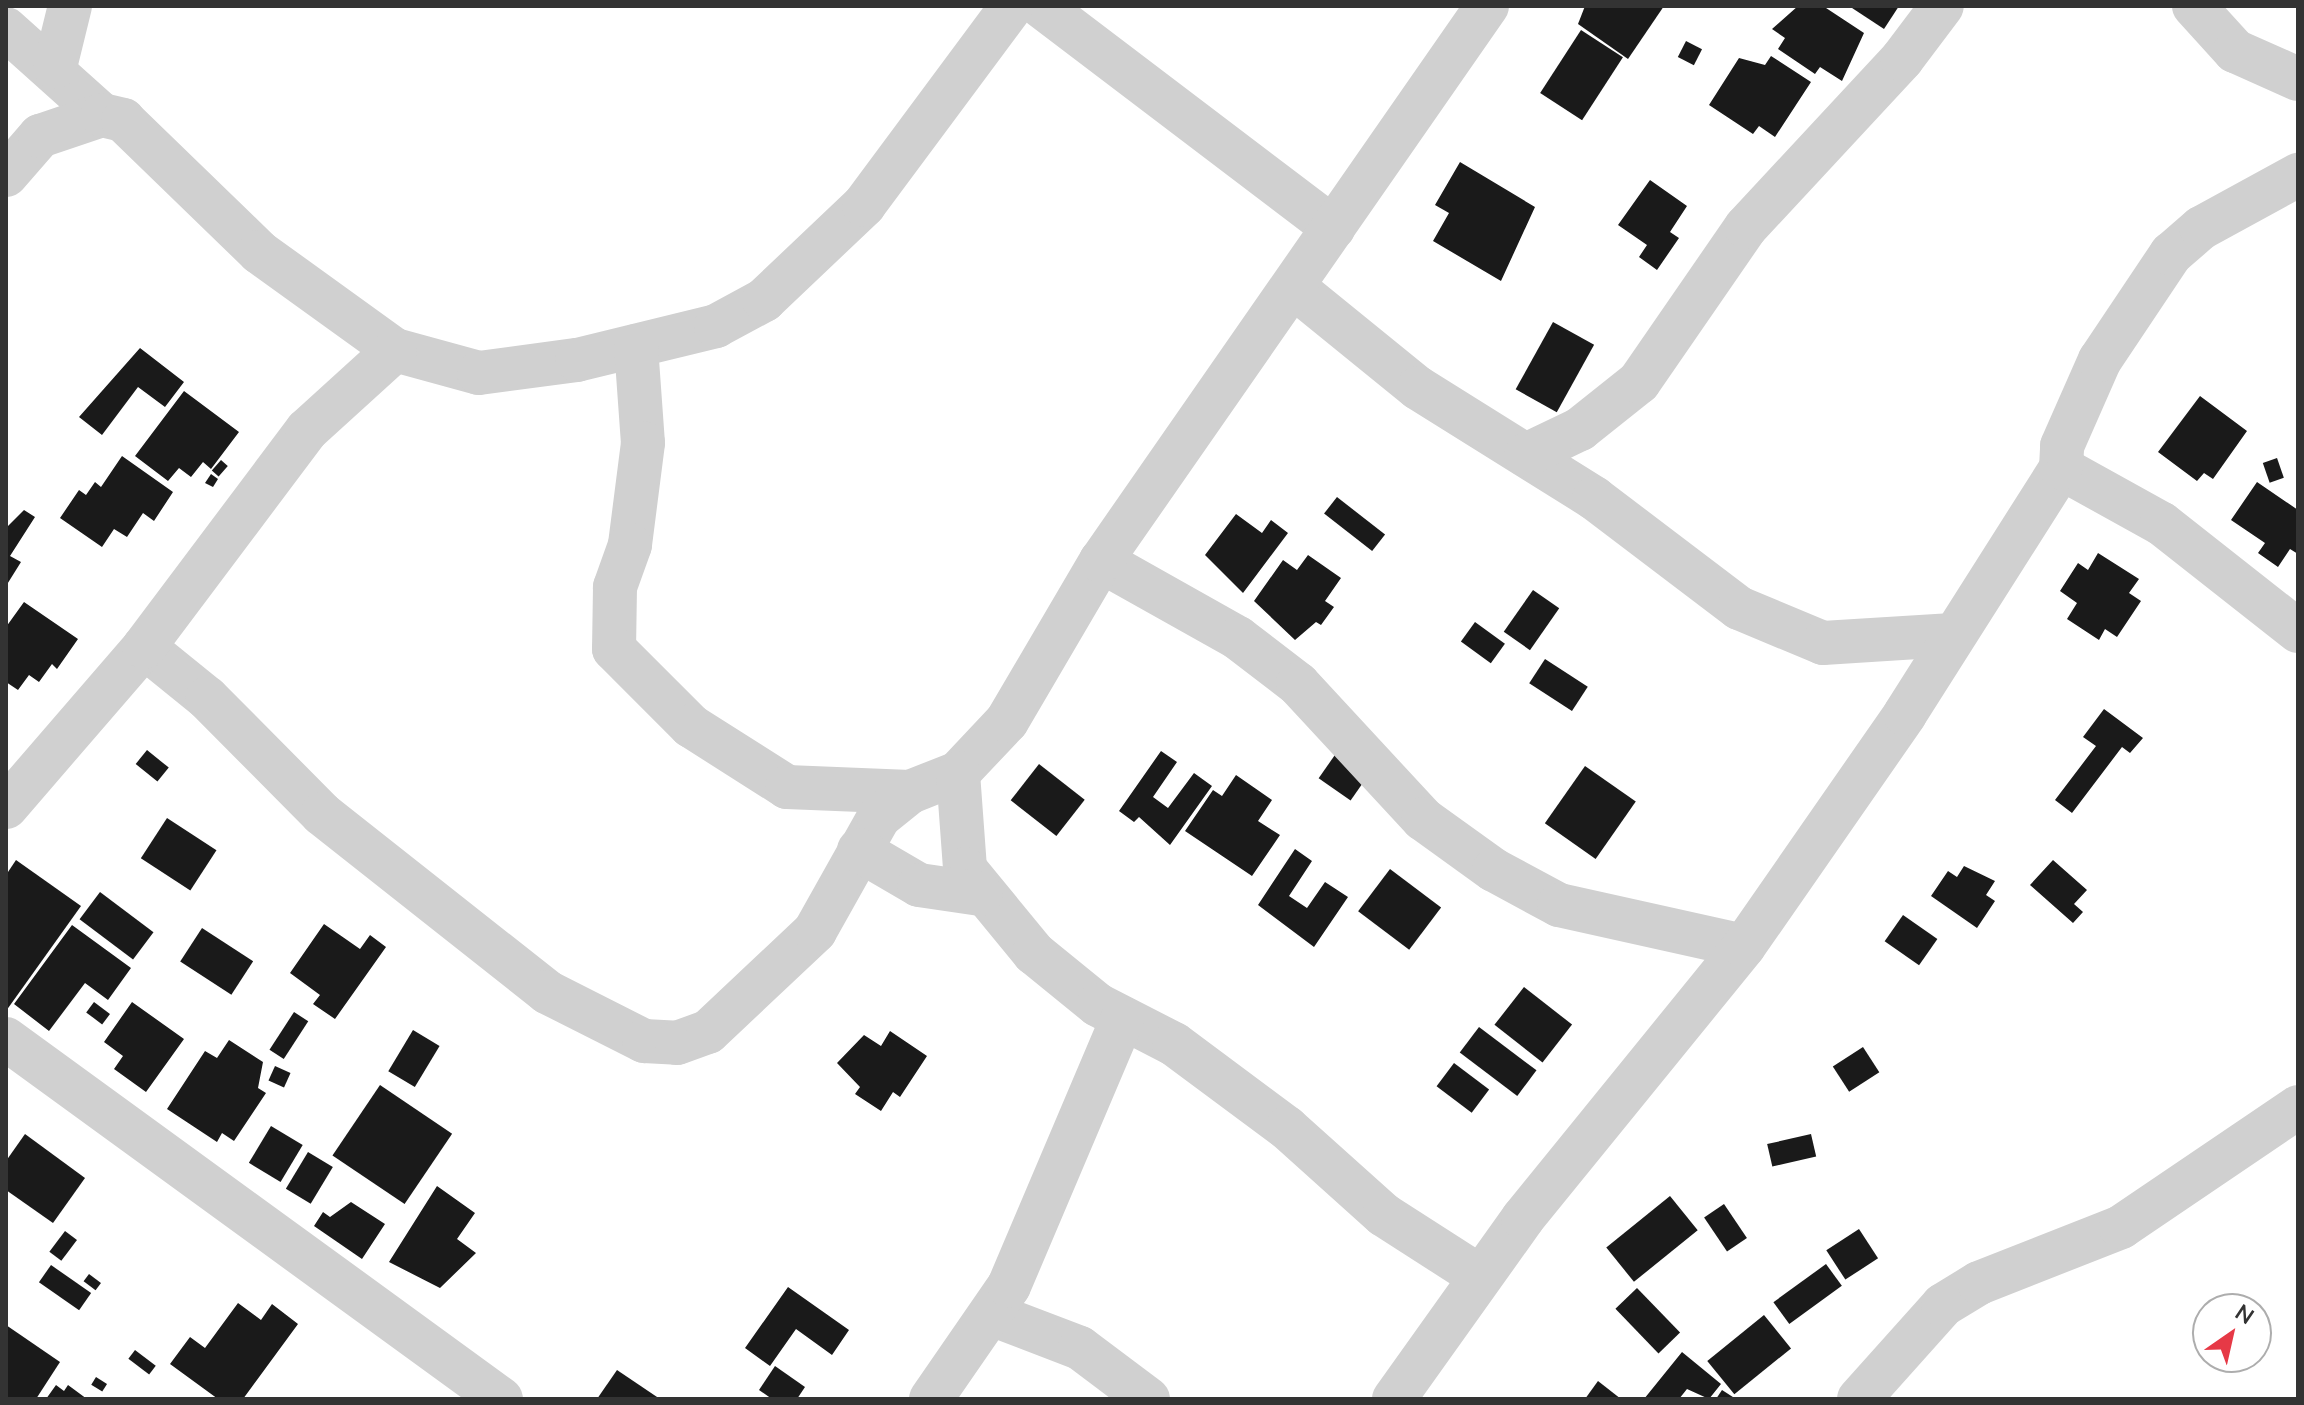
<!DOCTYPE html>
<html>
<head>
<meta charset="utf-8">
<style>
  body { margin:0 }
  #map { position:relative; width:2304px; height:1405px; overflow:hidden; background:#fff; font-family:"Nunito Sans",sans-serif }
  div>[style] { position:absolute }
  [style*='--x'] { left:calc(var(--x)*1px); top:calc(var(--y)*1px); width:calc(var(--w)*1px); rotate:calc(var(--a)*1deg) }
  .building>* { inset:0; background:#1a1a1a; transform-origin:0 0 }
  .minor>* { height:44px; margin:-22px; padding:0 22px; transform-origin:22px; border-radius:22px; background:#d0d0d0 }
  span { translate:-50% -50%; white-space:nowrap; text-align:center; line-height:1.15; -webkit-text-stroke:8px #fff; paint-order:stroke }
  .frame { position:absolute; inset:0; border:8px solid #333; pointer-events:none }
  .north { position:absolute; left:2192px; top:1293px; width:80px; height:80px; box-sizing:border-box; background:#fff; border:2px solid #adadad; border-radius:50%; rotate:34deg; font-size:22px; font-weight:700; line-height:32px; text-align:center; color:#333 }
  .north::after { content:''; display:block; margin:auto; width:28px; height:36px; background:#e63946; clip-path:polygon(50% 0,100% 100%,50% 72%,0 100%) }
</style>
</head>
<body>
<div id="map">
  <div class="building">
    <div style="clip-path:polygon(1585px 6px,1664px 6px,1628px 59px,1578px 24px)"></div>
    <div style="clip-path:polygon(1798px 6px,1823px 6px,1864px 33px,1842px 81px,1820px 67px,1815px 74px,1778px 49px,1785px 38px,1772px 29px)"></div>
    <div style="clip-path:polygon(1849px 6px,1899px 6px,1884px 29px)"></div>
    <div style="left:1581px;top:30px;width:50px;height:75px;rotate:33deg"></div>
    <div style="left:1686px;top:41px;width:18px;height:18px;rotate:27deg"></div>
    <div style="clip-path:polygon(1771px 56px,1811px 82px,1775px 137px,1759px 126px,1753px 134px,1709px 105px,1739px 58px,1765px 65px)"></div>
    <div style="clip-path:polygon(1460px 162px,1535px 207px,1501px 281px,1433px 241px,1449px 213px,1435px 205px)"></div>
    <div style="clip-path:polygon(1650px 180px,1687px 206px,1670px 232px,1679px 238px,1657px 270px,1639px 257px,1647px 245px,1618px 225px)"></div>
    <div style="left:1553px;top:322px;width:47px;height:77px;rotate:29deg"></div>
    <div style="clip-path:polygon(140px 348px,184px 382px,165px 407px,138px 387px,102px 435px,79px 417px)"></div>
    <div style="clip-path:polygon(184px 391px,239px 432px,211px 469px,203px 462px,191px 477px,179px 468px,168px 481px,135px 456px)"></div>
    <div style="clip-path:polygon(2200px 396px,2247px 431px,2213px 479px,2204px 473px,2197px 481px,2158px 452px)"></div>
    <div style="clip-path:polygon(122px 456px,173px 492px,154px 521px,143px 513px,127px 537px,114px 529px,102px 547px,60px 518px,79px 490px,86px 495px,95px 482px,101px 487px)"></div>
    <div style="left:2277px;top:458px;width:21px;height:15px;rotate:71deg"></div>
    <div style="left:221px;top:460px;width:9px;height:14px;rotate:41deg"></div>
    <div style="clip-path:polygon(211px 474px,218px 479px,213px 487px,205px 483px)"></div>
    <div style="clip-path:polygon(2257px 482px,2298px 510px,2298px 554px,2290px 549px,2278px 567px,2258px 553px,2265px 543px,2231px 520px)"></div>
    <div style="left:1337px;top:497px;width:61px;height:21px;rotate:38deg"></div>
    <div style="clip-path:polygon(24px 510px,35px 517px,10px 556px,21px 562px,6px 586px,6px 528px)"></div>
    <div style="clip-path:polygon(1236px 514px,1262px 533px,1271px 520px,1288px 533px,1243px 593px,1205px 555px)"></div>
    <div style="clip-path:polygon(2098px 553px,2139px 579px,2129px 593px,2141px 601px,2117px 637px,2105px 629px,2099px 640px,2067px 619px,2077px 603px,2060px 591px,2078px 563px,2088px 570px)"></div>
    <div style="clip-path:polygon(1308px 555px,1341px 578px,1325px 601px,1334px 607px,1321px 625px,1316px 622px,1295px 640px,1254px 601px,1283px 560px,1297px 570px)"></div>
    <div style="left:1533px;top:590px;width:32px;height:51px;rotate:35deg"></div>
    <div style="clip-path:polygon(24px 602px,78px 639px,57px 669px,52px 664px,39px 682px,29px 675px,18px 690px,6px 682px,6px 627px)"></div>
    <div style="left:1475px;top:622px;width:37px;height:24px;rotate:36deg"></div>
    <div style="left:1545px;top:659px;width:51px;height:29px;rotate:33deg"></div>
    <div style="clip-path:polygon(2104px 709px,2143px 738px,2130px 753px,2122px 747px,2072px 813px,2055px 800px,2096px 746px,2083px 737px)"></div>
    <div style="left:147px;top:750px;width:28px;height:18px;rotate:39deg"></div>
    <div style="clip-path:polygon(1161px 751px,1177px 762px,1153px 797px,1168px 808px,1194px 773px,1212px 786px,1170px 845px,1139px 817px,1134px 822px,1119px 811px)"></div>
    <div style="left:1337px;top:752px;width:39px;height:32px;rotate:35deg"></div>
    <div style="left:1039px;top:764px;width:58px;height:46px;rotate:38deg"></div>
    <div style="left:1585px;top:766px;width:62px;height:70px;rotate:35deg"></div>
    <div style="clip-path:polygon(1236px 775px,1272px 800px,1258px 821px,1280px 835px,1252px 876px,1185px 831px,1213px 790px,1222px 796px)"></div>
    <div style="left:167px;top:818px;width:59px;height:48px;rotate:33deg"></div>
    <div style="clip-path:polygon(1295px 849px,1312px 861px,1289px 896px,1307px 908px,1325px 882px,1348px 897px,1314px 947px,1258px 905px)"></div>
    <div style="clip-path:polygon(16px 860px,81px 906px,6px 1011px,6px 875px)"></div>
    <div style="clip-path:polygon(2053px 860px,2087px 890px,2074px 904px,2083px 912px,2073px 923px,2030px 885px)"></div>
    <div style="clip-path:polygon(1964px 866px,1995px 881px,1986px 895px,1995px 901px,1977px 928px,1931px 896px,1948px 871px,1957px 877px)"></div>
    <div style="left:1390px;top:869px;width:64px;height:53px;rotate:37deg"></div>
    <div style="left:100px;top:892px;width:67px;height:34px;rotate:37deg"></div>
    <div style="left:1903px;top:915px;width:42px;height:32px;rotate:35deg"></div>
    <div style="clip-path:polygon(324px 924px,360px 949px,370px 935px,386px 947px,335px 1019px,313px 1004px,320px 995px,290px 973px)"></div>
    <div style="clip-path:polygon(72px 925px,131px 968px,108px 1000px,85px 983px,49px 1031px,14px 1004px)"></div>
    <div style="left:202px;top:928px;width:61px;height:40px;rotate:33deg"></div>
    <div style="left:1524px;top:987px;width:61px;height:48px;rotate:38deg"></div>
    <div style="left:94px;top:1002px;width:20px;height:13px;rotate:37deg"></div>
    <div style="clip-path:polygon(132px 1002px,184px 1039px,146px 1092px,114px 1069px,123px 1056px,104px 1042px)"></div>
    <div style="left:294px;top:1012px;width:17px;height:45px;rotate:33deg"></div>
    <div style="left:1479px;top:1027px;width:72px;height:32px;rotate:37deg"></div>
    <div style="left:413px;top:1030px;width:31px;height:48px;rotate:31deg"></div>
    <div style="clip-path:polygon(890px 1031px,927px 1056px,900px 1097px,893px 1092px,881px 1111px,855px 1094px,860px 1087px,837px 1063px,864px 1035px,881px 1046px)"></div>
    <div style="clip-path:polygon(229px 1040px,263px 1062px,258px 1088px,266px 1093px,234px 1141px,222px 1133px,217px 1142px,167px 1109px,205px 1051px,217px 1058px)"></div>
    <div style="left:1863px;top:1047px;width:30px;height:36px;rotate:57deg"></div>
    <div style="left:1454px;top:1063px;width:44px;height:29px;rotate:37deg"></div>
    <div style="left:275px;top:1066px;width:17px;height:16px;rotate:24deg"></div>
    <div style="left:380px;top:1085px;width:87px;height:85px;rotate:34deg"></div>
    <div style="left:271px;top:1126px;width:37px;height:43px;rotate:31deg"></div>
    <div style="clip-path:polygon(25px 1134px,85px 1178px,53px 1223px,6px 1190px,6px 1161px)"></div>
    <div style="left:1811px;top:1134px;width:23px;height:45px;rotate:77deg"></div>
    <div style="left:308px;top:1152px;width:29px;height:43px;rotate:31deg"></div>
    <div style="clip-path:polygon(437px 1186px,475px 1213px,457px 1239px,476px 1253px,440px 1288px,389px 1262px)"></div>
    <div style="left:1670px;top:1196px;width:44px;height:82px;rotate:51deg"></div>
    <div style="clip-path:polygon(351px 1202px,385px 1224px,362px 1259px,314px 1226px,323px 1212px,330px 1217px)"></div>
    <div style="left:1724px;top:1204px;width:41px;height:24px;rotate:56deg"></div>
    <div style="left:1859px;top:1229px;width:35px;height:39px;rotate:57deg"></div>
    <div style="left:65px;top:1231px;width:15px;height:26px;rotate:37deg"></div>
    <div style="left:1826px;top:1264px;width:27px;height:65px;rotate:54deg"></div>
    <div style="left:51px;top:1265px;width:49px;height:21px;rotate:35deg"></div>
    <div style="left:89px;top:1274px;width:15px;height:9px;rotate:37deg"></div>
    <div style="clip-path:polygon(788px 1287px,849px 1330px,832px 1355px,796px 1329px,770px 1366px,745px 1348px)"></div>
    <div style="left:1637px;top:1288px;width:62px;height:30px;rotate:46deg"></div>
    <div style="clip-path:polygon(238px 1303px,261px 1320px,272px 1304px,298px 1324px,243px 1399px,218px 1399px,170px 1364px,190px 1337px,205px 1348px)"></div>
    <div style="left:1764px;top:1315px;width:43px;height:73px;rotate:51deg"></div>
    <div style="clip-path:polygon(6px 1325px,60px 1362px,36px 1399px,6px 1399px)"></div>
    <div style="left:135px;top:1350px;width:26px;height:11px;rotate:37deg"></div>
    <div style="clip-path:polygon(1682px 1352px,1721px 1384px,1709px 1399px,1687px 1389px,1679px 1399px,1644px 1399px)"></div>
    <div style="clip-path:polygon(775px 1366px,805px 1387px,797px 1399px,772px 1399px,759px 1390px)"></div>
    <div style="clip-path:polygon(617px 1370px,660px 1399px,597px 1399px)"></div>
    <div style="left:96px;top:1377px;width:13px;height:9px;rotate:32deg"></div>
    <div style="clip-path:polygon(1598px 1381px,1621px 1399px,1585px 1399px)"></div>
    <div style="clip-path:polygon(56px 1385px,64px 1391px,68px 1385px,87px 1399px,46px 1399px)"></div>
    <div style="clip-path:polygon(1722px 1390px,1736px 1399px,1716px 1399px)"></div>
  </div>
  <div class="minor">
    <div style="--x:1041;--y:6;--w:367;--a:37.2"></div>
    <div style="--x:2194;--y:6;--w:61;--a:47.7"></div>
    <div style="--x:2235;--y:51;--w:69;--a:24"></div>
    <div style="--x:6;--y:29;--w:129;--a:41.9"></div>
    <div style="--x:55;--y:67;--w:63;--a:-76.2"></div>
    <div style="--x:6;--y:175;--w:52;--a:-48.9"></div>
    <div style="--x:40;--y:136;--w:65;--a:-18.7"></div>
    <div style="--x:102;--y:115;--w:22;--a:13"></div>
    <div style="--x:123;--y:120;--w:190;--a:44.1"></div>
    <div style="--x:259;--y:252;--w:168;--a:35.8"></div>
    <div style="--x:395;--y:350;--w:87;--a:15.3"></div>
    <div style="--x:479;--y:373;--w:99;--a:-7.6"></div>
    <div style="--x:577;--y:360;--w:143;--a:-13.7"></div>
    <div style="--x:716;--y:326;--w:55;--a:-28.4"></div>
    <div style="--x:764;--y:300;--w:138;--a:-43.5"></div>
    <div style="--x:864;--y:205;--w:248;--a:-53.4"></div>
    <div style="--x:1296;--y:289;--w:157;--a:39.1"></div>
    <div style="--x:1418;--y:388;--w:208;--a:32"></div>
    <div style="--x:1594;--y:498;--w:182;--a:37.2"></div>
    <div style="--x:1739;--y:608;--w:91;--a:22.6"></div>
    <div style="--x:1823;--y:643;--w:126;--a:-3.6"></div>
    <div style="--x:636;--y:346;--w:97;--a:85.9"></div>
    <div style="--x:643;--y:443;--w:103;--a:97.3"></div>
    <div style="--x:630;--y:545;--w:45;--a:109.7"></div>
    <div style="--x:615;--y:587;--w:62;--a:90.9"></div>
    <div style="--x:614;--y:649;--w:109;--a:45"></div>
    <div style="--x:691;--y:726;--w:114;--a:32.4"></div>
    <div style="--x:787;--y:787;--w:123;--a:2.3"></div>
    <div style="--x:1526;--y:455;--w:60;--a:-25.7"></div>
    <div style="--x:1580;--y:429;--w:75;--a:-38.5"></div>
    <div style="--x:1639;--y:382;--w:188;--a:-55.4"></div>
    <div style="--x:1746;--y:227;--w:229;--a:-47.1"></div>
    <div style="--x:1902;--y:59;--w:66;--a:-53"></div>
    <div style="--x:2061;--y:468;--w:115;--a:29"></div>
    <div style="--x:2162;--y:524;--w:173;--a:38.2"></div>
    <div style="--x:1101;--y:561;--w:157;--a:29.3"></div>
    <div style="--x:1238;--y:638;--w:76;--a:37.5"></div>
    <div style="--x:1298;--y:684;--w:184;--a:47.2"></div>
    <div style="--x:1423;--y:819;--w:87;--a:35.7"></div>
    <div style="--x:1494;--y:870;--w:74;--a:28.3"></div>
    <div style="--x:1559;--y:905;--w:189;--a:12.5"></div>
    <div style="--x:144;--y:647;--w:81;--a:39"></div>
    <div style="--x:207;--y:698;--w:163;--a:45.2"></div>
    <div style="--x:322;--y:814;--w:287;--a:38.3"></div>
    <div style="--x:547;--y:992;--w:109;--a:26.8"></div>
    <div style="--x:644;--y:1041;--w:33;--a:3"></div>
    <div style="--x:677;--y:1043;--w:33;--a:-20"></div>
    <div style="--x:708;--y:1032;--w:147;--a:-43.3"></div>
    <div style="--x:815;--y:931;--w:131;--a:-60.7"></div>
    <div style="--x:879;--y:817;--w:40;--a:-39"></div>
    <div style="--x:910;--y:792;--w:52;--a:-21.6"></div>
    <div style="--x:958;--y:773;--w:71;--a:-46.7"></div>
    <div style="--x:1007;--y:721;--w:186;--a:-59.6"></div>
    <div style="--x:1101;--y:561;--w:676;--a:-55.18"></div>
    <div style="--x:958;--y:773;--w:96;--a:85.8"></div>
    <div style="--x:965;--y:869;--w:109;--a:50.6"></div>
    <div style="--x:1034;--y:953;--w:82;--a:39.1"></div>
    <div style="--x:1098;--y:1005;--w:85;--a:27.2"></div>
    <div style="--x:1174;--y:1044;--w:141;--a:36.6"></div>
    <div style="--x:1287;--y:1128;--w:130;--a:41.9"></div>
    <div style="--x:1384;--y:1215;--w:113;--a:32.7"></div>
    <div style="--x:6;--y:807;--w:211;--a:-49.2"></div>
    <div style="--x:144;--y:647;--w:271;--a:-53.1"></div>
    <div style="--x:307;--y:430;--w:119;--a:-42.3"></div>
    <div style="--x:859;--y:850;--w:69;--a:30.3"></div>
    <div style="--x:919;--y:885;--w:62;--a:8.4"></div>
    <div style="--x:6;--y:1039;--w:612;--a:36.03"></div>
    <div style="--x:991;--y:1314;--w:95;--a:20.9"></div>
    <div style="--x:1080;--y:1348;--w:85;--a:36.9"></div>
    <div style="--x:931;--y:1399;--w:137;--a:-55.4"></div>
    <div style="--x:1009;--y:1286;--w:291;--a:-67"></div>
    <div style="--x:1394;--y:1399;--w:222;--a:-54.5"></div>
    <div style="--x:1523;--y:1218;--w:350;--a:-50.9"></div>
    <div style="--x:1744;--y:946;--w:282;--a:-55.2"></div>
    <div style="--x:1905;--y:714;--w:291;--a:-57.6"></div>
    <div style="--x:2061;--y:468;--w:22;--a:-87"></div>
    <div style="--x:2062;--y:446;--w:94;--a:-66.2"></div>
    <div style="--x:2100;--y:360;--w:128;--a:-56.2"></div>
    <div style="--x:2171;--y:254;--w:40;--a:-41"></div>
    <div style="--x:2201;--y:228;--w:111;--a:-28.7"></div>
    <div style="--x:1859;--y:1399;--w:126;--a:-48.2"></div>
    <div style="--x:1943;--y:1305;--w:42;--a:-31.4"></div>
    <div style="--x:1979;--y:1283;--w:153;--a:-21.5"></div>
    <div style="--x:2121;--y:1227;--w:214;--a:-34.1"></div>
  </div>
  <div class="frame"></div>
  <div class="north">N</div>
</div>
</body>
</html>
